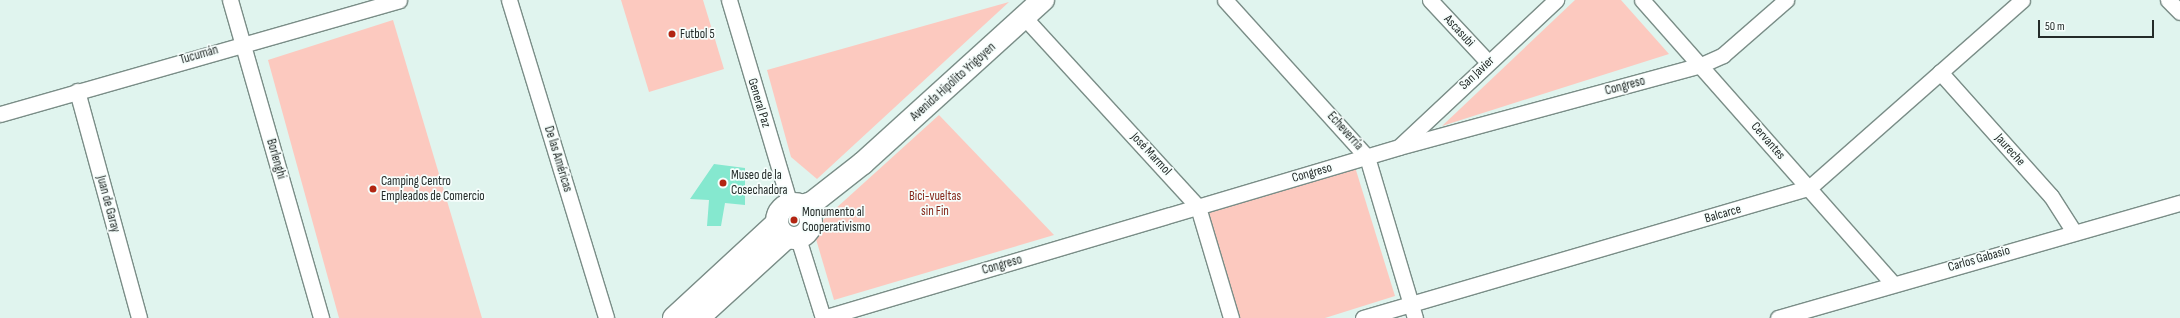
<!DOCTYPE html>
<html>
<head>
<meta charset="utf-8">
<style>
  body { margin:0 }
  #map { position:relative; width:2180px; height:318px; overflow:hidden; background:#e0f4ee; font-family:"Sofia Sans Condensed",sans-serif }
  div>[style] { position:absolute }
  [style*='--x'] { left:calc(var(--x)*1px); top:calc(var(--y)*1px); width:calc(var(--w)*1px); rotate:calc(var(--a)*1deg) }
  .green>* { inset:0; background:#fcc9bf }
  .building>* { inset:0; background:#85e8cf }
  .roads { filter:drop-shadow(1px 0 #7a8d87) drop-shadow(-1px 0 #7a8d87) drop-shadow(0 1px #7a8d87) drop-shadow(0 -1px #7a8d87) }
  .street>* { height:15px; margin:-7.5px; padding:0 7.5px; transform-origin:7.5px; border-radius:7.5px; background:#fff }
  .secondary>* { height:22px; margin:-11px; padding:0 11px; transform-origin:11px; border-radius:11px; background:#fff }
  .secondary>.ring { margin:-11px; padding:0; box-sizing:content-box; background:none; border:22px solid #fff; border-radius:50% }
  .dots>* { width:11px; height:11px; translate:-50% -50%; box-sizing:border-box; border:2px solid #f6fefc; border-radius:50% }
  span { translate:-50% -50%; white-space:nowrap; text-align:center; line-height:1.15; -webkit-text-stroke:3.5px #f6fefc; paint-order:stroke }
  .street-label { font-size:13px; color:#242b29 }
  .poi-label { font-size:13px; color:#242b29 }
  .left { translate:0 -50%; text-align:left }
  .park-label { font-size:13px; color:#85271a }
  .scale { position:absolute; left:2038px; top:20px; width:116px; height:18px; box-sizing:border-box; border:2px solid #242b29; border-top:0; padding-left:5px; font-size:12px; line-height:14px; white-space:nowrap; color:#242b29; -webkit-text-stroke:3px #f6fefc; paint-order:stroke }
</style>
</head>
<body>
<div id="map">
  <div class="green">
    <div style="clip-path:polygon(621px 0,703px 0,724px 69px,649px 92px)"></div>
    <div style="clip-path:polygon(1575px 0,1621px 0,1669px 54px,1442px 126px)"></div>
    <div style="clip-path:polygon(1009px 2px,817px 179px,791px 157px,767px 70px)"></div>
    <div style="clip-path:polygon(393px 20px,482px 318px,339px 318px,268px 60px)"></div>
    <div style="clip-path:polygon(939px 115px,1054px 235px,834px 300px,813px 229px)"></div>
    <div style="clip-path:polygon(1355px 167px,1395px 296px,1325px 318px,1238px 318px,1205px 214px)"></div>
  </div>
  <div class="building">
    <div style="clip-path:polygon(714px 164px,745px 168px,745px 205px,725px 203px,721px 226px,707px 226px,709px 200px,690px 199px)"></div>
  </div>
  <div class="roads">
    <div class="street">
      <div style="--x:230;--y:0;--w:331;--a:74"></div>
      <div style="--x:509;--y:0;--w:332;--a:73"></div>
      <div style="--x:729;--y:0;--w:214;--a:73.4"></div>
      <div style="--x:1225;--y:0;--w:212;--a:47.9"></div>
      <div style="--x:1367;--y:157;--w:168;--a:73.4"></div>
      <div style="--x:1430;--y:0;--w:85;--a:46.9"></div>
      <div style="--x:1642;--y:0;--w:379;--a:48.5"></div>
      <div style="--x:2168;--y:0;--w:17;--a:45"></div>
      <div style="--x:1024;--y:17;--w:258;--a:47.5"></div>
      <div style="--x:1198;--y:207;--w:116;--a:73.4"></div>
      <div style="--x:1940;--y:72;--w:166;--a:48.2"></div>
      <div style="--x:2051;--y:196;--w:43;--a:57.4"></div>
      <div style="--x:77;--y:91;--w:235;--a:74.7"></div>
      <div style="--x:0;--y:114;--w:415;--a:-15.9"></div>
      <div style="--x:1400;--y:146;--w:214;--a:-43.1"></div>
      <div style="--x:798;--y:238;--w:84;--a:72.6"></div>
      <div style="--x:823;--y:318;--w:601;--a:-16.53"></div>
      <div style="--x:1399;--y:147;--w:313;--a:-15.2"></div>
      <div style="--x:1701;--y:65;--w:24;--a:-24"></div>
      <div style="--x:1723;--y:55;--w:84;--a:-41.1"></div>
      <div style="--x:1363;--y:318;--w:465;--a:-16.3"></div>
      <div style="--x:1809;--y:188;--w:284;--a:-41.4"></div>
      <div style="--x:1778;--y:318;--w:418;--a:-16"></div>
    </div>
    <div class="secondary">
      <div class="ring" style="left:777px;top:204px;width:12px;height:12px"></div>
      <div style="--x:802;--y:206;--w:10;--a:-17"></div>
      <div style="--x:812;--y:203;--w:65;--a:-38.1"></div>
      <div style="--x:863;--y:163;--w:243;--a:-42.2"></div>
      <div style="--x:674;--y:318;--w:140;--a:-42.7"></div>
      <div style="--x:698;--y:318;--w:120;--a:-42.3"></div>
    </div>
  </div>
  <div class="dots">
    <div style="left:672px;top:34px;background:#b22512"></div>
    <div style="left:723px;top:183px;background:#b22512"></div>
    <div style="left:373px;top:189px;background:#b22512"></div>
    <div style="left:794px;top:220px;background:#b22512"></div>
  </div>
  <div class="street-label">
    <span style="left:1459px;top:31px;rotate:47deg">Ascasubi</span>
    <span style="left:199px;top:55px;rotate:-16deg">Tucumán</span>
    <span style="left:1477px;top:73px;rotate:-43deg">San Javier</span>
    <span style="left:953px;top:82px;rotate:-42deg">Avenida Hipólito Yrigoyen</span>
    <span style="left:1625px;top:86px;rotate:-15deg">Congreso</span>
    <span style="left:759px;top:103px;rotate:73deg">General Paz</span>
    <span style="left:1345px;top:131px;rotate:48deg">Echeverría</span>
    <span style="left:1768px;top:141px;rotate:49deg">Cervantes</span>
    <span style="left:2010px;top:150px;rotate:48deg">Jaureche</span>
    <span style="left:1151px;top:154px;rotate:47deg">José Marmol</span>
    <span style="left:276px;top:159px;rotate:74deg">Borlenghi</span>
    <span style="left:558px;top:159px;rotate:73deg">De las Américas</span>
    <span style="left:1312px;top:173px;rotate:-16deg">Congreso</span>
    <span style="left:108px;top:204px;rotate:75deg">Juan de Garay</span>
    <span style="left:1723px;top:214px;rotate:-16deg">Balcarce</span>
    <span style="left:1979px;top:259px;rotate:-16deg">Carlos Gabasio</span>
    <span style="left:1002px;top:265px;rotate:-16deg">Congreso</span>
  </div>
  <div class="poi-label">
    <span class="left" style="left:680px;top:34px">Futbol 5</span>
    <span class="left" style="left:731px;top:183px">Museo de la<br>Cosechadora</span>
    <span class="left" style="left:381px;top:189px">Camping Centro<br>Empleados de Comercio</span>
    <span class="left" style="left:802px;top:220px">Monumento al<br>Cooperativismo</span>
  </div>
  <div class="park-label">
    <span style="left:935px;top:204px">Bici-vueltas<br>sin Fin</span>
  </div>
  <div class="scale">50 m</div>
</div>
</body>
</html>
